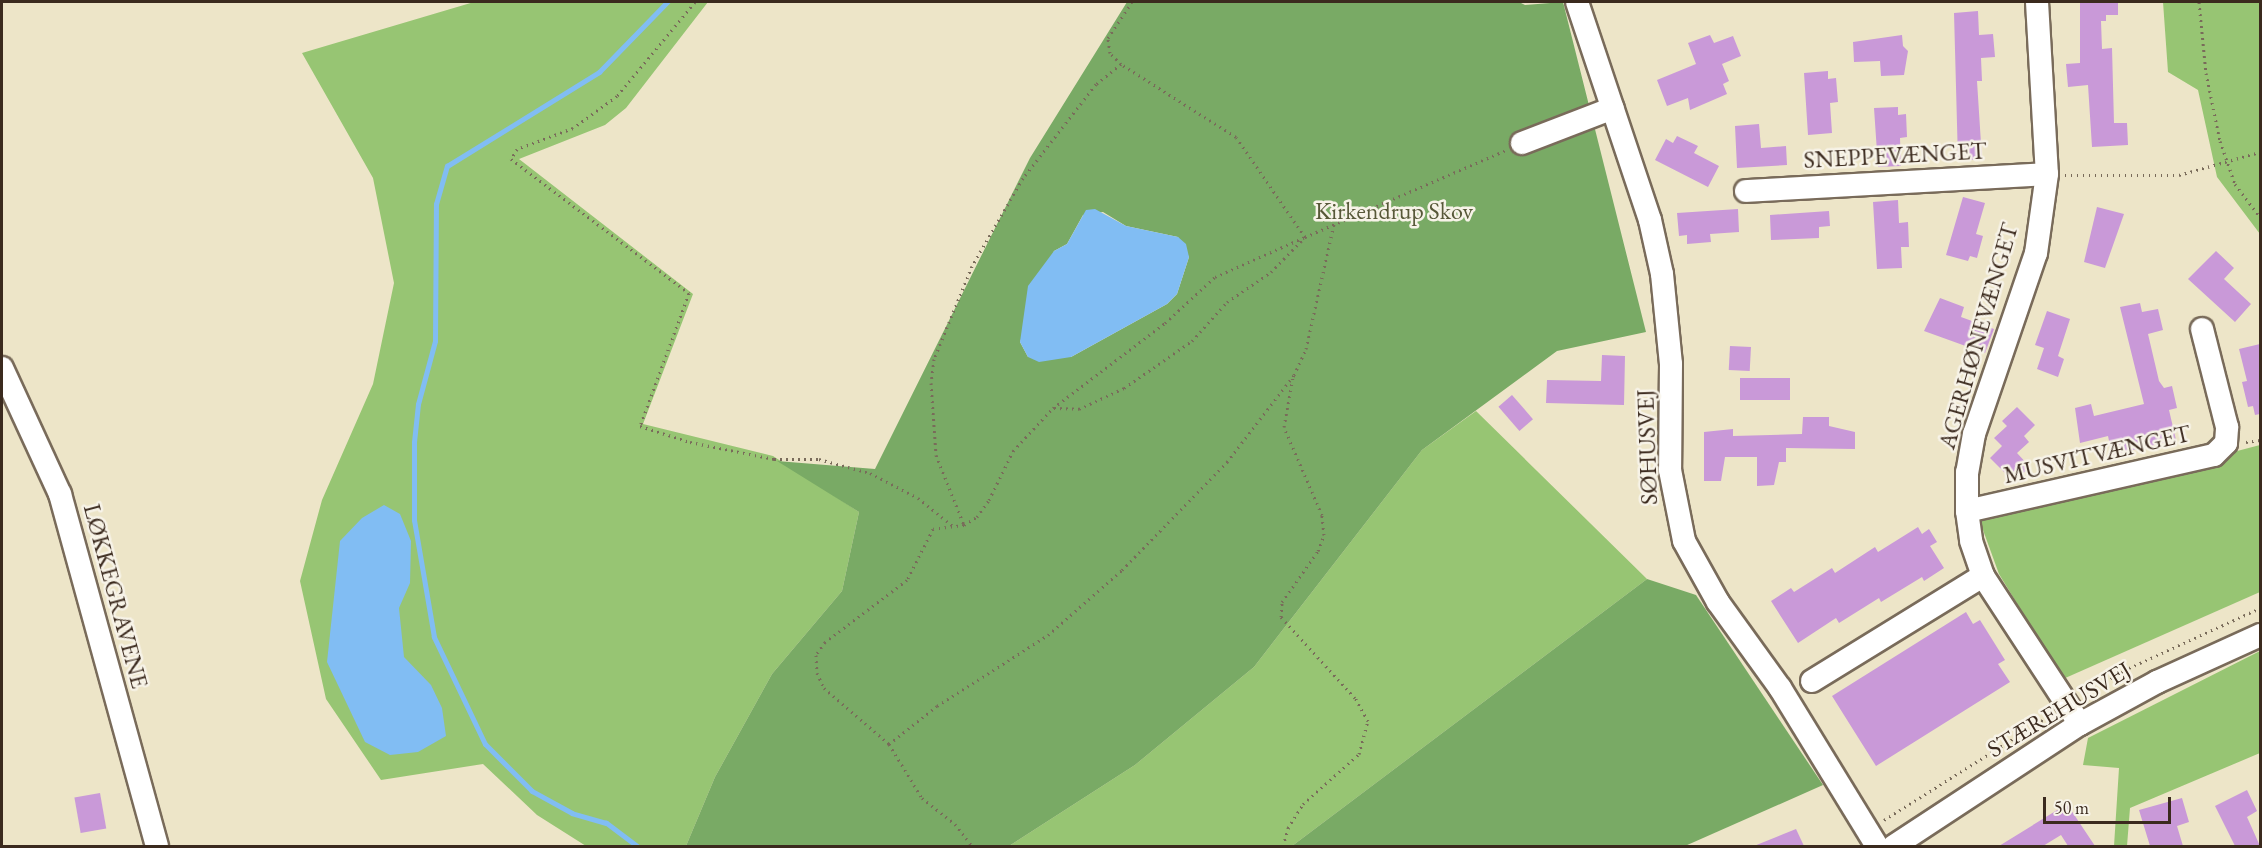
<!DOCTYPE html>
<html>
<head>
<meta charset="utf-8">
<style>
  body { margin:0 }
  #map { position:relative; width:2262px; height:848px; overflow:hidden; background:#ede5c8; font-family:"EB Garamond",serif }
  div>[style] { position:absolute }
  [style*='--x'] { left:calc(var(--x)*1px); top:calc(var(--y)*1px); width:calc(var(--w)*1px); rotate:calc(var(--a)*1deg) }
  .green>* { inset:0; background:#97c573 }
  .forest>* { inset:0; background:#79aa65 }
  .water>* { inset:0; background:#81bdf3 }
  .stream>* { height:5px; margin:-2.5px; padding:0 2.5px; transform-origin:2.5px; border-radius:2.5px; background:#81bdf3 }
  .building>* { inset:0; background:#c999d8; transform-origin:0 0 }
  .path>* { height:3px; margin-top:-1.5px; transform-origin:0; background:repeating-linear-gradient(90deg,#796b5a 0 1.5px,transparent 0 6px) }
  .roads { filter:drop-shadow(2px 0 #796b5a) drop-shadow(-2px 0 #796b5a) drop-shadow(0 2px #796b5a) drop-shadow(0 -2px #796b5a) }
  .minor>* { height:22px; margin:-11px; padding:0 11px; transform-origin:11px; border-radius:11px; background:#fff }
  span { translate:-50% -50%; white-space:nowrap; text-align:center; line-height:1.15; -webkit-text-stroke:5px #f7f3e8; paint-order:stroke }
  .street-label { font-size:24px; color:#3b2a1e }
  .park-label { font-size:24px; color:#575838 }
  .frame { position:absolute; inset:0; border:3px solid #3b2a1e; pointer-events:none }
  .scale { position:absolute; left:2043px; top:797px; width:128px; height:27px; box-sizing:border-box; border:3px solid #3b2a1e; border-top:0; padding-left:8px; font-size:18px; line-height:21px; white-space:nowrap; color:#3b2a1e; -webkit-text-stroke:4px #f7f3e8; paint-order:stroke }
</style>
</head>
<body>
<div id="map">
  <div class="green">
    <div style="clip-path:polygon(474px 2px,708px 2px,626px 108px,605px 125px,519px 159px,693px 294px,643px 424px,773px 456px,859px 512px,842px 591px,772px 674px,715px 777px,686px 846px,586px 846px,537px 815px,483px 764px,381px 780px,326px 699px,300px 581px,322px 500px,373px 384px,394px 283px,373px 178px,302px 53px)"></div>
    <div style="clip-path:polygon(2163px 2px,2260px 2px,2260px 234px,2217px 177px,2198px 90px,2168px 72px)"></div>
    <div style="clip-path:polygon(1476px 411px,1647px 579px,1292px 846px,1009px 846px,1135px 765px,1254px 667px,1422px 450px)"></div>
    <div style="clip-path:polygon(2260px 445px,2260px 592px,2063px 679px,1999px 574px,1979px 519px)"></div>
    <div style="clip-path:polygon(2260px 651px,2260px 753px,2130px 808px,2127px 846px,2114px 846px,2119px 768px,2083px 765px,2088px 738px)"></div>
  </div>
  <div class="forest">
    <div style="clip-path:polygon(evenodd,1127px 2px,1519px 2px,1525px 5px,1563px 2px,1646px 332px,1557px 351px,1422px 450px,1254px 667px,1135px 765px,1009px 846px,686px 846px,715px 777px,772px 674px,842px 591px,859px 512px,777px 461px,875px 469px,1030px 158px,1127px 2px,1103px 212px,1126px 226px,1178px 237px,1189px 257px,1177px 294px,1167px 304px,1071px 357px,1028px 357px,1020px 342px,1054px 251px,1067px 244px,1083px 215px,1103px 212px)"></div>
    <div style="clip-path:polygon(1647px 579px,1696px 595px,1823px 785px,1685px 846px,1292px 846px)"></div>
  </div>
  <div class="water">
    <div style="clip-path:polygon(1095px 209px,1126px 226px,1178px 237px,1186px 244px,1189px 257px,1177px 294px,1167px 304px,1071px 357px,1039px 362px,1028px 357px,1020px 342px,1028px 286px,1054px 251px,1067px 244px,1086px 210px)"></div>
    <div style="clip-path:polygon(384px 505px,400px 514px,411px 541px,410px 583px,399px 608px,404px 657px,431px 685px,442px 708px,446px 736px,418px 752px,390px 755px,365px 742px,327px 662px,340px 541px,362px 518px)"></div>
  </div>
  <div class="stream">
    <div style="--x:637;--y:846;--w:39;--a:-143"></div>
    <div style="--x:606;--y:823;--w:35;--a:-164"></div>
    <div style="--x:572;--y:813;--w:46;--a:-151.2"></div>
    <div style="--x:532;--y:791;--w:66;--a:-135"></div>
    <div style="--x:485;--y:744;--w:119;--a:-115.5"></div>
    <div style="--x:434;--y:637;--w:119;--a:-99.7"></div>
    <div style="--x:414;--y:520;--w:78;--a:-90"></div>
    <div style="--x:414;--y:442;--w:38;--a:-84"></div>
    <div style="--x:418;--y:404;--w:65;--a:-74.9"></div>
    <div style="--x:435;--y:341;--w:137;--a:-89.6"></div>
    <div style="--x:436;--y:204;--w:40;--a:-74"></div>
    <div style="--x:447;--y:166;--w:179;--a:-31.7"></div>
    <div style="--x:599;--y:72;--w:98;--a:-45.8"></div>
  </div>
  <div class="building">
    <div style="clip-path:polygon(2080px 2px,2118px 2px,2118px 15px,2106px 15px,2106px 21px,2101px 21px,2102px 49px,2112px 48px,2114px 123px,2127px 123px,2128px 145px,2092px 147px,2088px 85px,2068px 87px,2066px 64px,2080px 63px)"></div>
    <div style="clip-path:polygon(1978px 11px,1979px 35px,1993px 34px,1995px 57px,1981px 58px,1982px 81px,1977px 81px,1982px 159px,1958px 161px,1954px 13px)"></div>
    <div style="clip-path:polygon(1710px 35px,1714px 43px,1733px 36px,1741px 56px,1722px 64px,1729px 81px,1723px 84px,1727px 94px,1690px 110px,1688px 98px,1667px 106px,1657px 80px,1696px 64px,1688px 43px)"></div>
    <div style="clip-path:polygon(1902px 35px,1903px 46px,1908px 51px,1904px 75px,1881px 76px,1880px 61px,1854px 62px,1853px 42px)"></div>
    <div style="clip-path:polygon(1828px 71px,1828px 79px,1836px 78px,1838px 102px,1830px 103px,1832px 133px,1808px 135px,1804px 73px)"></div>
    <div style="clip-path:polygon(1898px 107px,1898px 115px,1906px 114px,1907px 137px,1900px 138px,1901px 166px,1878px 167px,1874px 108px)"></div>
    <div style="clip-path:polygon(1759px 124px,1761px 148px,1786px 146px,1787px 165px,1737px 168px,1735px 126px)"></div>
    <div style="clip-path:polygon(1677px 136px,1698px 146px,1694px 153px,1719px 166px,1708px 187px,1655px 160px,1666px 139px,1673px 143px)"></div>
    <div style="clip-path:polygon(1963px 197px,1985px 203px,1976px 234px,1983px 236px,1977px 258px,1970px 256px,1968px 261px,1946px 255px)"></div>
    <div style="clip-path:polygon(1898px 200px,1899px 223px,1908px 222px,1909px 247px,1901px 247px,1902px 268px,1877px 269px,1873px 202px)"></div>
    <div style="clip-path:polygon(2097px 207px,2124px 214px,2105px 268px,2084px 262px)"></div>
    <div style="clip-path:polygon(1738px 209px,1739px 232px,1710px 234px,1711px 242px,1687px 244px,1687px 235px,1679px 236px,1677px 213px)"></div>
    <div style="clip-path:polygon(1829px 211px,1830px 226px,1819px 227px,1819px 238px,1771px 240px,1770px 215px)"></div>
    <div style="clip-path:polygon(2216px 251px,2234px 268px,2224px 279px,2251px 304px,2235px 322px,2188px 279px)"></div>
    <div style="clip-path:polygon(1940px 298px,1964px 307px,1961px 317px,1994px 329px,1985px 353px,1924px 331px)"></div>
    <div style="clip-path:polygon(2140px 303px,2142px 312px,2158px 309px,2163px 330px,2148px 334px,2159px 381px,2164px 388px,2172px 386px,2177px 408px,2169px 410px,2176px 440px,2112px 455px,2108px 436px,2080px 443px,2075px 408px,2091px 404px,2094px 416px,2144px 404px,2120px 307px)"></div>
    <div style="clip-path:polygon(2047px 311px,2070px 319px,2058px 356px,2064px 359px,2058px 377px,2037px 369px,2044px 348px,2035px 345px)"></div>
    <div style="clip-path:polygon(2260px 344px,2260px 414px,2255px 415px,2253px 406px,2248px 407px,2242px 382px,2247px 381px,2239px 349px)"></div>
    <div style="left:1730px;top:346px;width:21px;height:24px;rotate:3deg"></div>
    <div style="clip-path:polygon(1602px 355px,1625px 356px,1624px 405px,1546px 403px,1547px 380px,1601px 381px)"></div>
    <div style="left:1740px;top:378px;width:50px;height:22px"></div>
    <div style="left:1512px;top:395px;width:32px;height:18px;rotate:49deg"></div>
    <div style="clip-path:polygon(2017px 407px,2035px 425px,2024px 436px,2029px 442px,2017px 453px,2030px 467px,2014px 482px,1990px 458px,2002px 446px,1994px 438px,2007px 426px,2002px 421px)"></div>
    <div style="clip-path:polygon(1803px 417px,1829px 417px,1829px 426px,1855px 432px,1855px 449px,1786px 448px,1786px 462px,1779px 462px,1774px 485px,1757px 486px,1757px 457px,1725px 457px,1721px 481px,1704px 481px,1704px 432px,1733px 429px,1733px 436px,1802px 434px)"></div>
    <div style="clip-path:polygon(1918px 527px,1922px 534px,1929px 529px,1937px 542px,1930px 546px,1944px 568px,1924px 581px,1922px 577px,1881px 602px,1879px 598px,1839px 623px,1836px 618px,1798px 643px,1771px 601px,1791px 588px,1794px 592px,1832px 568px,1835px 573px,1875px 547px,1878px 552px)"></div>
    <div style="clip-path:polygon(1966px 612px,1973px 624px,1980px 620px,2005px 660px,1998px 664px,2010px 682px,1876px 766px,1832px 696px)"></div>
    <div style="clip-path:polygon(2247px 790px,2257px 811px,2247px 817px,2260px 846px,2235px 846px,2215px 806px)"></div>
    <div style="left:100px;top:793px;width:36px;height:26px;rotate:80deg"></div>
    <div style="clip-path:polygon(2182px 798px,2189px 822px,2177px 826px,2183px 846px,2150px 846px,2139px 810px)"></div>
    <div style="clip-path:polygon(2067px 804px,2095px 846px,2068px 846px,2061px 835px,2043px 846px,1999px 846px)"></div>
    <div style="clip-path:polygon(1796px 829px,1804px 846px,1754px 846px)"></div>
  </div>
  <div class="path">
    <div style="--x:695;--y:2;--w:122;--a:129.7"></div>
    <div style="--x:617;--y:96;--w:54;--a:144"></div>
    <div style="--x:573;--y:128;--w:60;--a:159.4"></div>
    <div style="--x:517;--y:149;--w:12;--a:121"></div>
    <div style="--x:511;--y:159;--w:223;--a:37"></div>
    <div style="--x:689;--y:293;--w:142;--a:110.2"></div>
    <div style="--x:640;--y:426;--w:52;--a:17.7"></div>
    <div style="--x:690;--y:442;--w:86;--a:11.4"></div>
    <div style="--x:774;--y:459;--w:45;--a:0"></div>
    <div style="--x:819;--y:459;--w:53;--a:15.4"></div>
    <div style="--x:870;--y:473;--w:54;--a:27.5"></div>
    <div style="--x:918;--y:498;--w:45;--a:38.7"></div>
    <div style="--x:2199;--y:2;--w:71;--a:84.4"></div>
    <div style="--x:2206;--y:73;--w:69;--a:78.4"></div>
    <div style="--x:2220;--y:141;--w:46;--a:70.8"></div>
    <div style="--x:2235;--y:184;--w:41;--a:52.9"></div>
    <div style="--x:1121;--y:64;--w:16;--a:-135"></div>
    <div style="--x:1110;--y:53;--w:15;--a:-98"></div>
    <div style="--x:1108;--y:38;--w:43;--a:-56.3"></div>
    <div style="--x:2065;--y:175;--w:114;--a:0"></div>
    <div style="--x:2179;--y:175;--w:84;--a:-15.9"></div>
    <div style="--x:1054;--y:408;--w:25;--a:2"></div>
    <div style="--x:1079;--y:409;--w:50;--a:-25"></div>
    <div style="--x:1124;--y:388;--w:83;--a:-34.7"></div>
    <div style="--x:1192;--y:341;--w:52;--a:-48.1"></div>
    <div style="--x:1227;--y:302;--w:53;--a:-34.3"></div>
    <div style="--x:1271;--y:272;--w:49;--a:-45.8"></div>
    <div style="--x:1305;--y:237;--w:219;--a:-23.4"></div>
    <div style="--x:2246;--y:442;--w:14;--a:-8"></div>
    <div style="--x:964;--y:525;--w:15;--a:-32"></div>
    <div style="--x:977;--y:517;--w:21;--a:-55"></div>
    <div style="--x:989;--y:500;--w:55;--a:-63.9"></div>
    <div style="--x:1013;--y:451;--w:59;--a:-47.1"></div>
    <div style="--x:1053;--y:408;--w:141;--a:-37.2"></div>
    <div style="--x:1165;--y:323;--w:68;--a:-42.6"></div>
    <div style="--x:1215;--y:277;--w:98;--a:-24"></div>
    <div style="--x:1305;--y:237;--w:121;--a:-124.6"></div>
    <div style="--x:1236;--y:137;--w:136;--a:-147.6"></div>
    <div style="--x:1121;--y:64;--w:32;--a:141"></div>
    <div style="--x:1096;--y:84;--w:119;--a:127.8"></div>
    <div style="--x:1023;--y:178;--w:102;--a:120.1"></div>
    <div style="--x:972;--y:266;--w:100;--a:112.2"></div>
    <div style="--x:934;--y:359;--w:24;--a:97"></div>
    <div style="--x:931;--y:383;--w:72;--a:86"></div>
    <div style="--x:936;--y:455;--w:75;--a:68.2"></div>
    <div style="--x:964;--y:525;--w:31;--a:173"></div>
    <div style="--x:933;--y:529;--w:57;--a:117"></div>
    <div style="--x:907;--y:580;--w:103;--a:142.9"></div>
    <div style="--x:825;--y:642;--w:16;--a:125"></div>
    <div style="--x:816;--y:655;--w:18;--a:87"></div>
    <div style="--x:817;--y:673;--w:17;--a:65"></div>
    <div style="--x:824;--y:688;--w:86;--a:40.7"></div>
    <div style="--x:889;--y:744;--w:61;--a:-38.4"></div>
    <div style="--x:937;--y:706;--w:132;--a:-32.6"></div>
    <div style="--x:1048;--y:635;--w:98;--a:-41.3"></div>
    <div style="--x:1122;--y:570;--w:151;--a:-45.8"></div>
    <div style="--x:1227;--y:462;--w:110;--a:-52.4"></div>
    <div style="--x:1294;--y:375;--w:29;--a:-65"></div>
    <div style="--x:1306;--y:349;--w:128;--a:-77.4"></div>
    <div style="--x:2085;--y:694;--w:51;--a:-30.6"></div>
    <div style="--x:2129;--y:668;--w:144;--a:-24.6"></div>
    <div style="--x:889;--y:744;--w:63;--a:58.6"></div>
    <div style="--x:922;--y:798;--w:42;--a:38.2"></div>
    <div style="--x:955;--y:824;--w:28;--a:52"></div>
    <div style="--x:1884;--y:820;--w:197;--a:-32.2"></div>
    <div style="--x:1283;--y:846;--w:19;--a:-74"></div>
    <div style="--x:1288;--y:828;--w:28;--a:-58"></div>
    <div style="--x:1303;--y:804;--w:75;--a:-41.8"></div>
    <div style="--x:1359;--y:754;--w:34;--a:-75"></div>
    <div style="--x:1368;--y:721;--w:26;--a:-119"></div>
    <div style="--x:1355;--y:698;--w:110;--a:-132.4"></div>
    <div style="--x:1281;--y:617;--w:15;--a:-86"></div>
    <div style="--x:1282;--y:602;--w:62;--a:-54.8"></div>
    <div style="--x:1318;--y:551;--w:17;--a:-69"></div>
    <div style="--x:1324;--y:535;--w:20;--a:-96"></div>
    <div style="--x:1322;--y:515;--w:96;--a:-113.4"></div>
    <div style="--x:1284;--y:427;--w:51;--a:-79.8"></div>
  </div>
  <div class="roads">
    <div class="minor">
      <div style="--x:1577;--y:2;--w:230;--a:71.5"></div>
      <div style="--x:1650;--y:220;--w:55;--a:77.5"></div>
      <div style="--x:1662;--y:274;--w:90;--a:84.3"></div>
      <div style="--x:1671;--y:364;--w:106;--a:90.5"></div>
      <div style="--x:1670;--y:470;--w:72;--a:78.8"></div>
      <div style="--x:1684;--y:541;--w:70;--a:60.9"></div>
      <div style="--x:1718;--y:602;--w:106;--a:54.2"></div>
      <div style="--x:1780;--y:688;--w:185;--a:58.5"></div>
      <div style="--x:2037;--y:2;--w:172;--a:86.7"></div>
      <div style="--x:2047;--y:174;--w:80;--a:97.9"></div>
      <div style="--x:2036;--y:253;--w:191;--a:108.9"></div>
      <div style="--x:1974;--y:434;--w:39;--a:100"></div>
      <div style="--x:1967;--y:472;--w:39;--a:90"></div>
      <div style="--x:1967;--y:511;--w:30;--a:82"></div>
      <div style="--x:1971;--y:541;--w:37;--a:71"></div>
      <div style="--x:1983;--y:576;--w:177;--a:56.8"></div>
      <div style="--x:1522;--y:143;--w:97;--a:-21"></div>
      <div style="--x:1746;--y:191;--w:301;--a:-3.2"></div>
      <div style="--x:2;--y:368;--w:139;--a:65.3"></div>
      <div style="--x:60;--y:494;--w:365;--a:74.6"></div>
      <div style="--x:1967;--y:511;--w:253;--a:-12.8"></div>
      <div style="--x:2214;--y:455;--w:17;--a:-45"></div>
      <div style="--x:2226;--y:443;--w:16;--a:-86"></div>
      <div style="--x:2227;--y:427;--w:101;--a:-104.3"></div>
      <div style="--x:1812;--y:681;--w:201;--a:-31.6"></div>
      <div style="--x:1894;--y:846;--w:222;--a:-33.3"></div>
      <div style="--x:2080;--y:724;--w:88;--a:-28.6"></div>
      <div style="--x:2157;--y:682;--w:113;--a:-24.5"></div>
    </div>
  </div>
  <div class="street-label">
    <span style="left:1895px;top:155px;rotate:-3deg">SNEPPEVÆNGET</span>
    <span style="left:1978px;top:336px;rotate:-74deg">AGERHØNEVÆNGET</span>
    <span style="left:1647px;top:447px;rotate:-92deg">SØHUSVEJ</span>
    <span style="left:2097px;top:454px;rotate:-13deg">MUSVITVÆNGET</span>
    <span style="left:116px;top:596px;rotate:75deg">LØKKEGRAVENE</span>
    <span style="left:2059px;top:709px;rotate:-31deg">STÆREHUSVEJ</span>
  </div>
  <div class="park-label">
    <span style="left:1394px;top:211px">Kirkendrup Skov</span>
  </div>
  <div class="frame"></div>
  <div class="scale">50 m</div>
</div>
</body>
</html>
